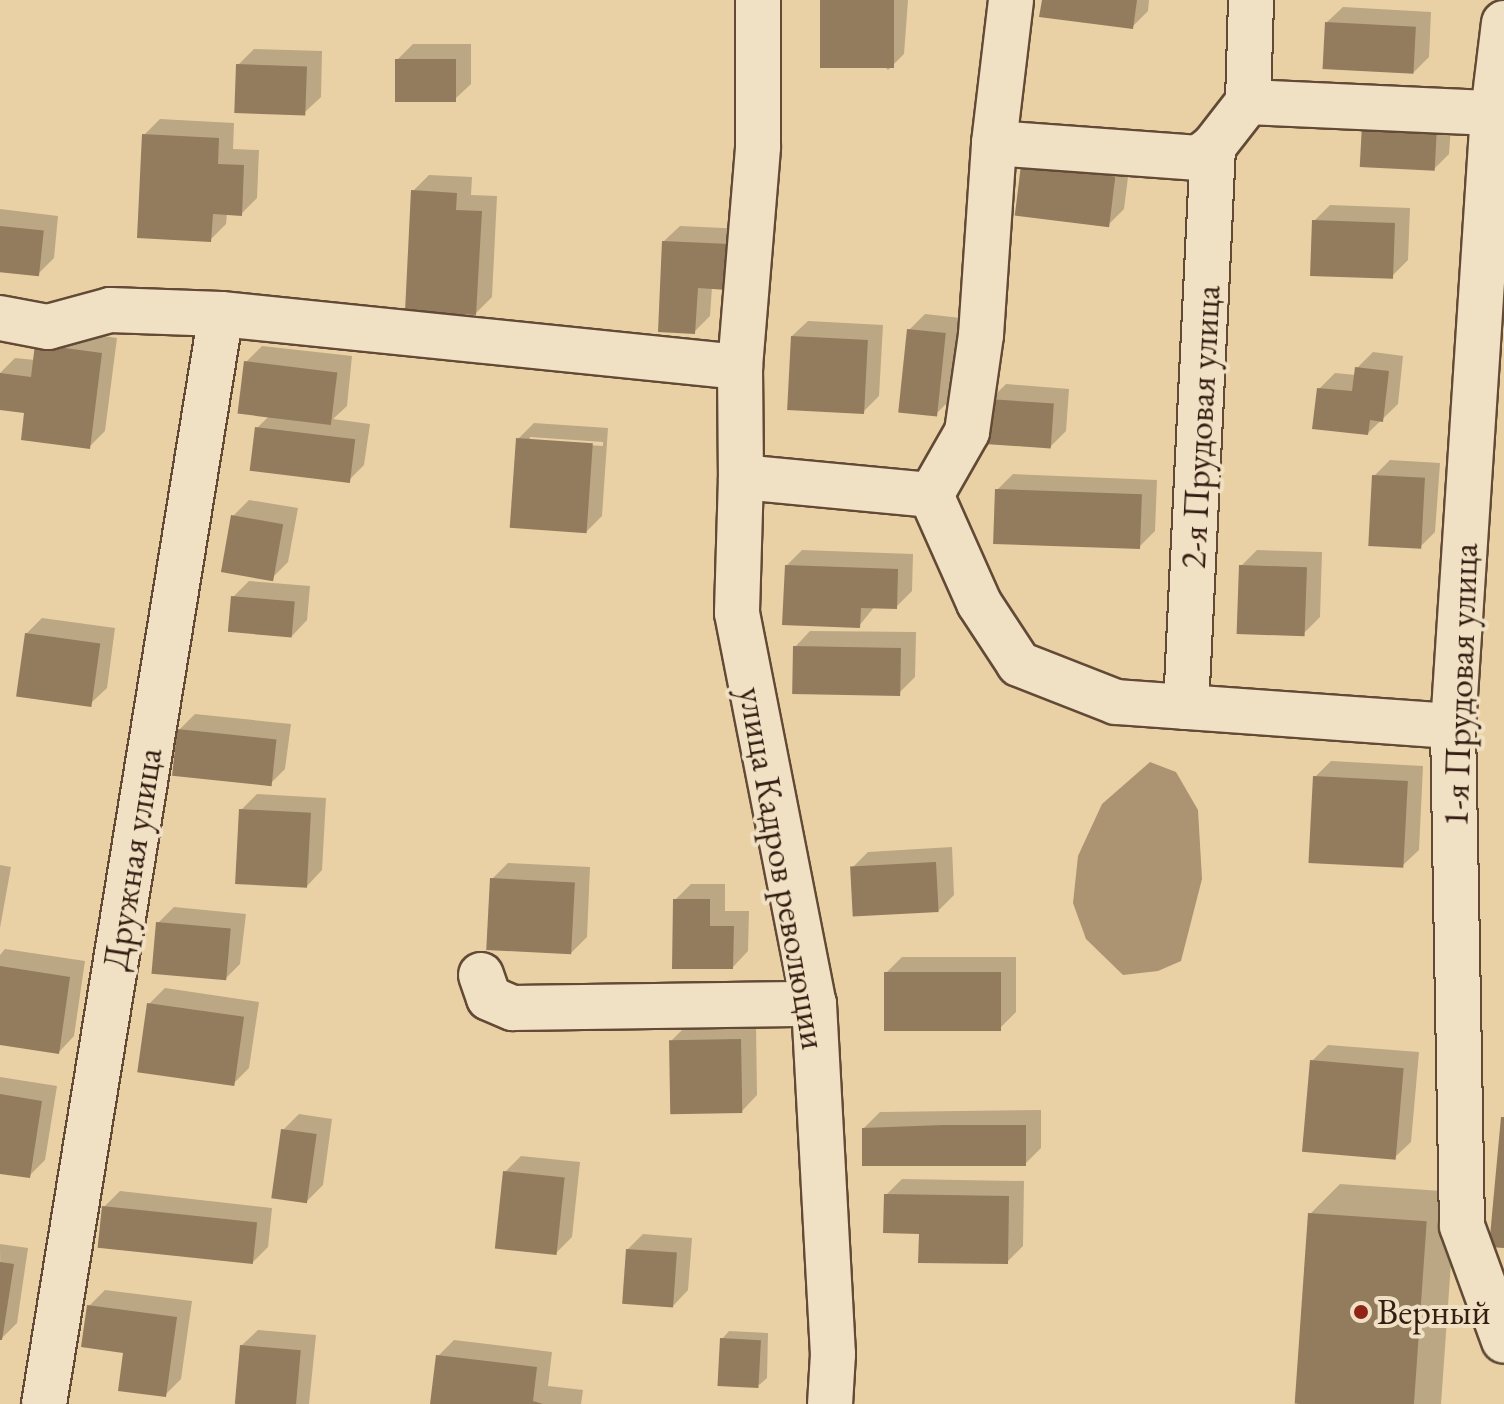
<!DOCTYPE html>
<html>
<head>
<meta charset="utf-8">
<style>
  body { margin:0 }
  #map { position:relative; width:1504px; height:1404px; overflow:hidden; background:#ead1a5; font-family:"EB Garamond",serif }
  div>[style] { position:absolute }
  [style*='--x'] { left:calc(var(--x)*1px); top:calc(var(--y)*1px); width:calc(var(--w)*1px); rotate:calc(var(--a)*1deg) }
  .water>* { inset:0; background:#ac9473 }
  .shadow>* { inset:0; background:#0003 }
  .building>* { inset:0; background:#937b5e; transform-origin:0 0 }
  .roads { filter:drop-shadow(2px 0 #624a37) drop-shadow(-2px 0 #624a37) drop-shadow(0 2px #624a37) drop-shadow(0 -2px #624a37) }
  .minor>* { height:44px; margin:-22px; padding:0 22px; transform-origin:22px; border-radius:22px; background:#f1e1c4 }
  .dots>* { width:22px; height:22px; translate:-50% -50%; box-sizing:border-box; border:4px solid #f1e1c4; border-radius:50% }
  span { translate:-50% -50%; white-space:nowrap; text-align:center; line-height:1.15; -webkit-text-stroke:8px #f1e1c4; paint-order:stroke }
  .street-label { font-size:36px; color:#341d12 }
  .poi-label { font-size:36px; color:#341d12 }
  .left { translate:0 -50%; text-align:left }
</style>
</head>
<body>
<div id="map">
  <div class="water">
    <div style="clip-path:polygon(1150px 762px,1176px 772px,1198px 810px,1202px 879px,1181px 961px,1158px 971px,1123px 975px,1086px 939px,1073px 903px,1078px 856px,1102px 804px)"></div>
  </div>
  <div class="shadow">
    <div style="clip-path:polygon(822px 0,908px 0,904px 54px,888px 70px)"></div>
    <div style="clip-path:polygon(1044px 0,1149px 0,1148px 11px,1132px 27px)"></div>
    <div style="clip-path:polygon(1343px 7px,1431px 12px,1429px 57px,1413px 73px,1327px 22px)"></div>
    <div style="clip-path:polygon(413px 44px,471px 44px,471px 84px,455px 99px,397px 60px)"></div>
    <div style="clip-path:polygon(254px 49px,322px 51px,321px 97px,305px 112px,238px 65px)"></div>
    <div style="clip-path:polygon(1452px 113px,1449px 154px,1433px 170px,1364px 125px)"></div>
    <div style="clip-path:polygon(160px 119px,234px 123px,233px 149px,259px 150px,257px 198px,241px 214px,227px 213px,226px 224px,210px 240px,144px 135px)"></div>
    <div style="clip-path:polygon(1039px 150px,1130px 161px,1124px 209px,1109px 224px)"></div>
    <div style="clip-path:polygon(429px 175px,472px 177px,471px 195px,497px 196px,492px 297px,476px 313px,413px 191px)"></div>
    <div style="clip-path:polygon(1330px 205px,1410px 208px,1408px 260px,1392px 276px,1314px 221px)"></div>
    <div style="clip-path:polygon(0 209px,58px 216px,54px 258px,38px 274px,0 270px)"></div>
    <div style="clip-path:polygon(680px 226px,745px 229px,712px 287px,710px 316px,694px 332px,664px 241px)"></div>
    <div style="clip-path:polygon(925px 314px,961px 318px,952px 398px,936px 414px,909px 330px)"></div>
    <div style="clip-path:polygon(808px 321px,883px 325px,879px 396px,863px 412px,792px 336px)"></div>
    <div style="clip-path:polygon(53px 329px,117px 338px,105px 431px,89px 447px,26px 412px,0 408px,0 373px,15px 358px,35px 360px)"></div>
    <div style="clip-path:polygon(262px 346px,352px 356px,347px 406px,333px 419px,370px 424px,364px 465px,348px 481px,257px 428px,270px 415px,246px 362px)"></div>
    <div style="clip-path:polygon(1373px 352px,1403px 356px,1398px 404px,1368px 433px,1319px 389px,1335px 373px,1356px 375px,1357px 368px)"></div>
    <div style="clip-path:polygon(1006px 384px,1069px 389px,1066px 431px,1050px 447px,990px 400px)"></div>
    <div style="clip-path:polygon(evenodd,534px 423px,608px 428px,602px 516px,586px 532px,518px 439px,534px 423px,530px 437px,603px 442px,603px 446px,530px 441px,530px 437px)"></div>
    <div style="clip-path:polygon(1390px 460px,1440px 463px,1435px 532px,1420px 547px,1374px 476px)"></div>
    <div style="clip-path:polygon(1013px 474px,1157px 480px,1155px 531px,1139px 547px,997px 490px)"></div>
    <div style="clip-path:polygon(249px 500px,298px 508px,288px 562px,272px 578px,233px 516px)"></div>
    <div style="clip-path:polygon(802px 550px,913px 554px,912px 591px,896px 607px,875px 606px,859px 626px,787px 565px)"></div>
    <div style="clip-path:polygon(1257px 550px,1322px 552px,1320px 617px,1304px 633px,1241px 566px)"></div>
    <div style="clip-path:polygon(249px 581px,310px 586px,307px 620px,292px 636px,233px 597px)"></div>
    <div style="clip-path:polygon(42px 618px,115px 628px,107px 688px,91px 703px,26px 634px)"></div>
    <div style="clip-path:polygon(810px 631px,916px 632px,915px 677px,899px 693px,795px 647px)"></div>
    <div style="clip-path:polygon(195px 714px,291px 724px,285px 769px,269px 785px,179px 730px)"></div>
    <div style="clip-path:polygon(1331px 761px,1423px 766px,1419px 850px,1403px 865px,1315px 777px)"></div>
    <div style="clip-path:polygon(257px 794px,326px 798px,322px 870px,307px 886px,241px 810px)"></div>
    <div style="clip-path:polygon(952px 847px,954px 895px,939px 910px,852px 868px,868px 852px)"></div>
    <div style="clip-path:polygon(508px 863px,590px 867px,587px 937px,571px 953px,492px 879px)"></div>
    <div style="clip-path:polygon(0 865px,11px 867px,0 928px)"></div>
    <div style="clip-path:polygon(691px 884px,725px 884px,725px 911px,749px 911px,748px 951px,733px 967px,675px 900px)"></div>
    <div style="clip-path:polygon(174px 907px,246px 914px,240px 964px,224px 980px,158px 923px)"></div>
    <div style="clip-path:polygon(5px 949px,85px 961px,74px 1036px,59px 1052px,0 1043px,0 955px)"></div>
    <div style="clip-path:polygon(902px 957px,1016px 957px,1016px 1012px,1000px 1028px,886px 973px)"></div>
    <div style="clip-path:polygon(165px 988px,259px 1002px,249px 1068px,233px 1084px,149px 1004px)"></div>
    <div style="clip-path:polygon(756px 1024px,757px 1095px,742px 1111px,671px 1041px,687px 1025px)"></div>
    <div style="clip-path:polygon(1328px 1045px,1419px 1052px,1411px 1142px,1395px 1157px,1312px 1061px)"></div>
    <div style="clip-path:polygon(0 1077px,57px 1086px,45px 1160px,29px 1176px,0 1172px)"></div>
    <div style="clip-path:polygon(1041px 1110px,1041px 1148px,1025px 1164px,864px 1128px,880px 1112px)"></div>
    <div style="clip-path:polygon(299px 1114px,332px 1119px,323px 1185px,307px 1201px,283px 1130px)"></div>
    <div style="clip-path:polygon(521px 1156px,580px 1162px,572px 1237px,556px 1253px,505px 1172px)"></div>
    <div style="clip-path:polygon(902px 1179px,1024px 1181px,1023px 1246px,1007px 1262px,921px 1232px,886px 1195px)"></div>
    <div style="clip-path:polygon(1340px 1184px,1456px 1192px,1441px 1404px,1297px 1404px,1310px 1214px)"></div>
    <div style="clip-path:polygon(120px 1191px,272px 1208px,268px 1247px,252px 1263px,104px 1207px)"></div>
    <div style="clip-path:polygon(643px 1234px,692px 1238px,688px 1290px,673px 1306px,627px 1250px)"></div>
    <div style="clip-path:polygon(0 1244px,28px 1248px,17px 1323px,1px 1339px)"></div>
    <div style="clip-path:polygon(105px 1290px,192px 1301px,181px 1379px,165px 1395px,89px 1306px)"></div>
    <div style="clip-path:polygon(258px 1330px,316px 1335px,309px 1404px,237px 1404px,242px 1345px)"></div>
    <div style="clip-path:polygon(729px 1331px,768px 1333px,767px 1378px,759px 1385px,722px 1339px)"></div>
    <div style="clip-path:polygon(454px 1340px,552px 1352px,548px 1386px,583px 1390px,581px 1404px,432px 1404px,438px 1356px)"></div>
  </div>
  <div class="building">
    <div style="left:820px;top:0;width:74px;height:68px"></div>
    <div style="clip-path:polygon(1042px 0,1137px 0,1133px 29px,1039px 17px)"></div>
    <div style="left:1325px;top:22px;width:91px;height:47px;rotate:3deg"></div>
    <div style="left:395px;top:59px;width:61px;height:43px"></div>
    <div style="left:236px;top:64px;width:71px;height:49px;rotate:2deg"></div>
    <div style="left:1362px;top:124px;width:75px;height:43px;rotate:3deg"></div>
    <div style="clip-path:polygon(142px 134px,219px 138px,218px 164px,244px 165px,242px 216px,213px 214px,211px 242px,137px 238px)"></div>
    <div style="left:1021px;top:165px;width:95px;height:51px;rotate:7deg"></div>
    <div style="clip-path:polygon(411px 190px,457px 193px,456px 210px,482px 211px,476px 315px,405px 312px)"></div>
    <div style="left:1312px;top:220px;width:83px;height:56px;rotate:2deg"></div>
    <div style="left:0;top:226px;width:44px;height:46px;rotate:6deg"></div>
    <div style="clip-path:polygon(662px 241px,730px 244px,727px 290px,698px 288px,695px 334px,658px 332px)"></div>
    <div style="left:907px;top:329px;width:39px;height:84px;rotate:6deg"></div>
    <div style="left:791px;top:336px;width:77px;height:74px;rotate:3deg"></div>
    <div style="clip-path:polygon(35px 344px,102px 353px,90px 449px,21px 440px,24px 413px,0 410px,0 373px,31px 377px)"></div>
    <div style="left:244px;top:361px;width:94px;height:53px;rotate:7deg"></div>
    <div style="clip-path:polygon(1355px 367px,1389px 371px,1383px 422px,1370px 420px,1368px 435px,1312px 429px,1317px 388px,1352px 391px)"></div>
    <div style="left:988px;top:399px;width:66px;height:45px;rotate:4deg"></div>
    <div style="left:255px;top:427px;width:101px;height:44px;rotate:7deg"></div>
    <div style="left:516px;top:438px;width:77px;height:90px;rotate:4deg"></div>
    <div style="left:1372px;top:475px;width:53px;height:71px;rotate:3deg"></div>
    <div style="left:995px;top:489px;width:147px;height:55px;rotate:2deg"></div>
    <div style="left:231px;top:515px;width:53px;height:58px;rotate:10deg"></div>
    <div style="clip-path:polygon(785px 565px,898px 569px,897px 609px,861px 608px,860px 628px,782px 625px)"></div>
    <div style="left:1239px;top:565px;width:68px;height:69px;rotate:2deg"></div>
    <div style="left:231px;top:596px;width:64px;height:36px;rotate:5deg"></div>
    <div style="left:25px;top:633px;width:76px;height:64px;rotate:8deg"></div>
    <div style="left:793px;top:646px;width:108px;height:48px;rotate:1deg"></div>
    <div style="left:177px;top:729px;width:100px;height:47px;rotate:6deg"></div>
    <div style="left:1313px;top:776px;width:95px;height:87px;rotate:3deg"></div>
    <div style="left:239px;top:809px;width:72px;height:75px;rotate:3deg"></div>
    <div style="left:936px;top:862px;width:50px;height:86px;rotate:87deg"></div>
    <div style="left:490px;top:878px;width:85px;height:72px;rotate:3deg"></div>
    <div style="clip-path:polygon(673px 899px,710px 899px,710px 926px,734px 926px,733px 969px,672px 969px)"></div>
    <div style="left:156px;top:922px;width:75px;height:52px;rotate:5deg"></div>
    <div style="clip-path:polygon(0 966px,70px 977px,59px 1054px,0 1045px)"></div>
    <div style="left:884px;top:972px;width:117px;height:59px"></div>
    <div style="left:147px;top:1003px;width:98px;height:70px;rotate:8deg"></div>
    <div style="left:741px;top:1039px;width:74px;height:72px;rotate:89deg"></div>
    <div style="left:1310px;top:1060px;width:94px;height:92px;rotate:5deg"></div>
    <div style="clip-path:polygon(0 1094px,42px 1101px,30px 1178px,0 1174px)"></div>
    <div style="clip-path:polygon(1501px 1117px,1504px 1117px,1504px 1248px,1489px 1247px)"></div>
    <div style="clip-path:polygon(944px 1125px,1026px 1125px,1026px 1166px,862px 1166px,862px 1128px)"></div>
    <div style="left:281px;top:1129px;width:36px;height:70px;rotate:8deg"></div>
    <div style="left:503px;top:1171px;width:62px;height:78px;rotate:6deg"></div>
    <div style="clip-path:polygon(884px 1194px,1009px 1196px,1008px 1264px,918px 1263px,919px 1234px,883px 1233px)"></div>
    <div style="left:102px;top:1206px;width:156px;height:42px;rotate:6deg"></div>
    <div style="left:1308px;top:1213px;width:119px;height:191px;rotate:4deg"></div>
    <div style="left:626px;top:1249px;width:51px;height:55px;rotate:4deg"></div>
    <div style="clip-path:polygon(0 1262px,14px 1264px,2px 1340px,0 1340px)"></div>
    <div style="clip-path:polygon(87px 1305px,177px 1317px,166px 1397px,118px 1391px,123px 1353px,81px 1347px)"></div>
    <div style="left:720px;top:1338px;width:41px;height:48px;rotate:3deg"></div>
    <div style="left:240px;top:1345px;width:61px;height:59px;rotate:5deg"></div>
    <div style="clip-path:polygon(436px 1355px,537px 1367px,533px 1401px,543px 1404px,430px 1404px)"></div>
  </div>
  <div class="roads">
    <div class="minor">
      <div style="--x:1504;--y:23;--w:91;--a:97"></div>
      <div style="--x:1493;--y:113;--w:614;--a:93.73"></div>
      <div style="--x:1453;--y:726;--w:500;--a:88.97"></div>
      <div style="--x:1462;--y:1226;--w:122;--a:69.9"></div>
      <div style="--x:1248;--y:102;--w:245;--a:2.6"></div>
      <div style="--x:1248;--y:102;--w:102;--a:-88.3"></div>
      <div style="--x:994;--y:143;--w:205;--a:4.2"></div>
      <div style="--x:1198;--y:158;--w:19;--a:-36"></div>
      <div style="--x:1213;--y:147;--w:57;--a:-52.1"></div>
      <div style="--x:0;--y:318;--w:49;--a:10.6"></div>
      <div style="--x:48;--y:327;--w:64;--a:-15.3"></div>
      <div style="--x:110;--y:310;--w:111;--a:2.1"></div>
      <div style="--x:221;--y:314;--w:522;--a:5.83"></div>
      <div style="--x:740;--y:367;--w:110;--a:89.5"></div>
      <div style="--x:741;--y:477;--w:191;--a:5.4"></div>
      <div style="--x:931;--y:495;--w:118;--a:66"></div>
      <div style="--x:979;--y:603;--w:73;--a:56.7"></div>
      <div style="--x:1019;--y:664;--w:104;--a:21.4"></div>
      <div style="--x:1116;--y:702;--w:338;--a:4.1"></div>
      <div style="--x:740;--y:367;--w:222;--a:-85.3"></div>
      <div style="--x:758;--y:146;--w:146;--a:-90"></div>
      <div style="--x:741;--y:477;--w:136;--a:91.7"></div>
      <div style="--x:737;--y:613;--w:399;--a:78.9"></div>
      <div style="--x:814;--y:1004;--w:351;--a:86.9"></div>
      <div style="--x:833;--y:1354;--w:50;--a:93.4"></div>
      <div style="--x:931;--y:495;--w:73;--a:-60.3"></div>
      <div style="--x:967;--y:432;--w:98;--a:-81.8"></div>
      <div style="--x:981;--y:335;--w:192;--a:-86.1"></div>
      <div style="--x:994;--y:143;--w:144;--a:-83.2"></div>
      <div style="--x:1186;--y:707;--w:561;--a:-87.24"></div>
      <div style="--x:481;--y:975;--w:24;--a:71"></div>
      <div style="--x:489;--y:998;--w:26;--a:23"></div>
      <div style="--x:513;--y:1008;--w:301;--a:-0.8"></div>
      <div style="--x:44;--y:1404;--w:1104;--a:-80.78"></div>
    </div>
  </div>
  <div class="dots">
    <div style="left:1361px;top:1312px;background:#8f2418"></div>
  </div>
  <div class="street-label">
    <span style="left:1200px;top:427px;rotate:-87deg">2-я Прудовая улица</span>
    <span style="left:1460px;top:685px;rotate:-88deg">1-я Прудовая улица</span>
    <span style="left:132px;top:859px;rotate:-81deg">Дружная улица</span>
    <span style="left:783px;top:868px;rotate:80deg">улица Кадров революции</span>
  </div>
  <div class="poi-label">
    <span class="left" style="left:1377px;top:1312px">Верный</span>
  </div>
</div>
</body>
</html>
